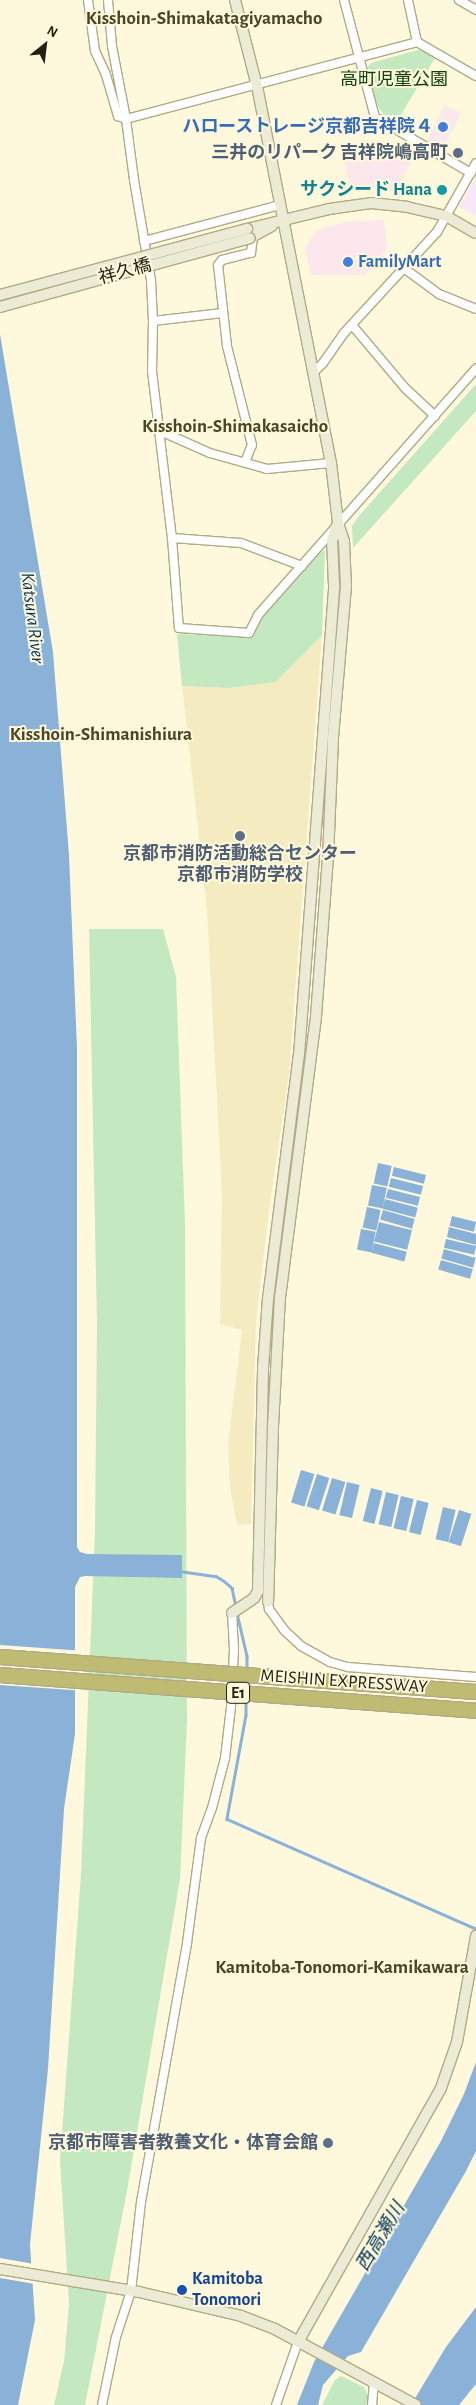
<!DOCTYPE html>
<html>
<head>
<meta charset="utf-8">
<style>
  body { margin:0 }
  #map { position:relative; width:476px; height:2405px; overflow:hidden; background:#fef9dc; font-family:"Alegreya Sans","Noto Sans JP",sans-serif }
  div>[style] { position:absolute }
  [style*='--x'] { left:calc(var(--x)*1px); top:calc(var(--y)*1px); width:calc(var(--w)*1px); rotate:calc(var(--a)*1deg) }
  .commercial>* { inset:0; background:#fce7ed; transform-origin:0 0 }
  .industrial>* { inset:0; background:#f8e7f9 }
  .built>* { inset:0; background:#f4ecc0 }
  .green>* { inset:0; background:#c4e8bf }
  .water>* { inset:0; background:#8ab1d7; transform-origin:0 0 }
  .pier>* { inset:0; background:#fef9dc; transform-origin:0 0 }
  .stream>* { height:2.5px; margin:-1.25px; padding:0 1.25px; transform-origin:1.25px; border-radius:1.25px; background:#8ab1d7 }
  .roads { filter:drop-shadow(1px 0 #b0aa87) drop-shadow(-1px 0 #b0aa87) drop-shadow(0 1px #b0aa87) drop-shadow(0 -1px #b0aa87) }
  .street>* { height:8px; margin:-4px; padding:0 4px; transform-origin:4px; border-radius:4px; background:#fff }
  .secondary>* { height:10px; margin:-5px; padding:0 5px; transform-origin:5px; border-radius:5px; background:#ecebd5 }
  .bridges { filter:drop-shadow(1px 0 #b0aa87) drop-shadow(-1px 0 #b0aa87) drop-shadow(0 1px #b0aa87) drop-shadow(0 -1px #b0aa87) }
  .secondary-bridge>* { height:10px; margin:-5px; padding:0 5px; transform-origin:5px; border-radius:5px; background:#ecebd5 }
  .highway-bridge>* { height:14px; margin:-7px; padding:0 7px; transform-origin:7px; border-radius:7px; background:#bfbb73 }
  .dots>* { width:14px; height:14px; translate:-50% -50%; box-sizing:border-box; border:2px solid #fef9dc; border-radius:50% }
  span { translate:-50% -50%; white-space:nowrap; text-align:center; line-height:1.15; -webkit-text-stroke:4px #fef9dc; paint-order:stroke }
  .shield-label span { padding:1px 4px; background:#fef9dc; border:1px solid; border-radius:4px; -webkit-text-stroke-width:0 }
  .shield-label { font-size:16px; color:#232013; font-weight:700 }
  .park-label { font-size:18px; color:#10430c }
  .shop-label { font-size:18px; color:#366cbe; font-weight:700 }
  .right { translate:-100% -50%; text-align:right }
  .left { translate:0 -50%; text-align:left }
  .service-label { font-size:18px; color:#4e5e75; font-weight:700 }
  .culture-label { font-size:18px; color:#0d838f; font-weight:700 }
  .street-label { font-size:18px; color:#232013 }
  .transit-label { font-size:18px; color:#164399; font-weight:700 }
  .neighbourhood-label { font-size:19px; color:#4a4425; font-weight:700 }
  .water-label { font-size:19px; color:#063357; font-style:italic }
  .north { position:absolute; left:20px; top:20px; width:50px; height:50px; -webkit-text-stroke:4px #fef9dc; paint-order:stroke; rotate:29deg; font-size:14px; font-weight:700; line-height:20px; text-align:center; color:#232013 }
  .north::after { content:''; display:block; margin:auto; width:18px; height:22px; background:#232013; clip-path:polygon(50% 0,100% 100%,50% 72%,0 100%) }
</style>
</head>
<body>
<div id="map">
  <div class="commercial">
    <div style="left:445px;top:105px;width:18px;height:42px;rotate:27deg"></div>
    <div style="clip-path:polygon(340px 147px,353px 149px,413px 159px,396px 190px,372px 188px,351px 190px)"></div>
    <div style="clip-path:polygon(384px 220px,387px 249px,373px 265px,367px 260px,369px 269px,365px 275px,311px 275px,305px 248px,316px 231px,344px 222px)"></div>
  </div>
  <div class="industrial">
    <div style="clip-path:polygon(476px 177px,476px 216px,459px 207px)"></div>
  </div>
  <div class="built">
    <div style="clip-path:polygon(322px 635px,289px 1074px,269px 1210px,256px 1321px,251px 1524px,237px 1525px,230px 1487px,228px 1443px,242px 1330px,220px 1324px,222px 1194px,207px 909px,182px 686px,230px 688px,276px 682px)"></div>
  </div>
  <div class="green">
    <div style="clip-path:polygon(418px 50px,424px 51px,435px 58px,396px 123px,384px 115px,376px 104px,366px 69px,371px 63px)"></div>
    <div style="clip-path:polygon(476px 384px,476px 411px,353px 548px,352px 526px,358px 517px)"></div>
    <div style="clip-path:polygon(325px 550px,322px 635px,276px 682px,230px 688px,182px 686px,177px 634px,253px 637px,264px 615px,321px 552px)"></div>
    <div style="clip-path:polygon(89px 929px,163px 929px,176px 977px,185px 1224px,187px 1721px,180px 1879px,127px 2191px,85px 2405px,54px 2405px,64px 2361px,69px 2304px,60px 2160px,81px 1874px,95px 1532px,97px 1325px)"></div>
    <div style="clip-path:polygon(341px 2376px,364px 2387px,369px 2397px,366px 2405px,322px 2405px,335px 2380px)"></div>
  </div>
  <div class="water">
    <div style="clip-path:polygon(0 334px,53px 652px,69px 855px,77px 1048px,77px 1547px,80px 1552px,87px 1554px,182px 1555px,182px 1578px,85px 1576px,80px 1577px,75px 1587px,75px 1734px,64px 1809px,48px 2069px,30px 2244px,35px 2320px,18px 2405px,0 2405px)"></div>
    <div style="left:378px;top:1163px;width:14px;height:21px;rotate:12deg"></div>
    <div style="left:394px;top:1167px;width:33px;height:9px;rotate:14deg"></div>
    <div style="left:391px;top:1178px;width:33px;height:9px;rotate:14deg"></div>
    <div style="left:372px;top:1185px;width:15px;height:21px;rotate:11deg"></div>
    <div style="left:388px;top:1189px;width:33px;height:9px;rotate:14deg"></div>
    <div style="left:385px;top:1199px;width:34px;height:10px;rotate:15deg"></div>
    <div style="left:367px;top:1207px;width:14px;height:21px;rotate:12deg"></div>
    <div style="left:383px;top:1210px;width:33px;height:10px;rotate:16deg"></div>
    <div style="left:452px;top:1216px;width:25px;height:10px;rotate:14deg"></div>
    <div style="left:379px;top:1222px;width:34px;height:20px;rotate:14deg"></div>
    <div style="clip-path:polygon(449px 1227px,476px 1234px,476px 1245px,447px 1237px)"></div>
    <div style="left:361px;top:1229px;width:15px;height:21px;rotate:11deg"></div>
    <div style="left:446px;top:1239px;width:31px;height:9px;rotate:13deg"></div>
    <div style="left:374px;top:1243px;width:34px;height:10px;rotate:15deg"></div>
    <div style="left:444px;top:1249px;width:33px;height:10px;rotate:16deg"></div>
    <div style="left:441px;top:1260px;width:33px;height:10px;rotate:16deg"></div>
    <div style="left:301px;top:1470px;width:14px;height:34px;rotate:17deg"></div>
    <div style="left:317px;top:1474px;width:13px;height:34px;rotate:18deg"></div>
    <div style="left:332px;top:1478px;width:14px;height:34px;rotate:17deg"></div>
    <div style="left:347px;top:1482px;width:13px;height:34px;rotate:13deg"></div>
    <div style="left:371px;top:1488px;width:12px;height:34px;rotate:14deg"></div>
    <div style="left:386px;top:1492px;width:13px;height:33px;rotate:13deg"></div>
    <div style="left:401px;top:1496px;width:13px;height:33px;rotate:13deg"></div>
    <div style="left:417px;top:1500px;width:12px;height:33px;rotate:14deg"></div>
    <div style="left:443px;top:1507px;width:13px;height:33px;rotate:13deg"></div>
    <div style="left:459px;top:1510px;width:13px;height:34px;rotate:18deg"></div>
    <div style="clip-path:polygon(476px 2062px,476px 2151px,466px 2171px,361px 2352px,348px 2356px,323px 2385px,318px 2405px,297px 2405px,314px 2362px,441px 2141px,464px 2094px)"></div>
    <div style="clip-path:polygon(476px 2307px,476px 2384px,459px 2405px,411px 2405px,446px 2347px)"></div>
  </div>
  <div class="pier">
    <div style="left:0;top:1645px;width:78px;height:40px;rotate:4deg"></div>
    <div style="clip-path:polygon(0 2258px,34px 2264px,35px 2284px,0 2278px)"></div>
  </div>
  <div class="stream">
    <div style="--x:179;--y:1571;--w:37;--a:8"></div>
    <div style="--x:216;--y:1576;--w:9;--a:32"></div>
    <div style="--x:224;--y:1581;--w:11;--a:41"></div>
    <div style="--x:232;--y:1588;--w:19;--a:78"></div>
    <div style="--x:237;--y:1613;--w:44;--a:76.9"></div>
    <div style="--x:247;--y:1656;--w:15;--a:90"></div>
    <div style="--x:246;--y:1699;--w:16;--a:90"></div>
    <div style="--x:246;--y:1715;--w:106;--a:100.4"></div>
    <div style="--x:227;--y:1819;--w:272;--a:23.8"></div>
  </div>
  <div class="roads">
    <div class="street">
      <div style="--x:88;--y:0;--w:51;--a:82.2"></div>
      <div style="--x:95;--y:51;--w:26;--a:65"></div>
      <div style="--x:106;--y:75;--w:43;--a:73.7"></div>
      <div style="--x:118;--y:116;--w:9;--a:21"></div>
      <div style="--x:126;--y:119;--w:301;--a:-14.8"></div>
      <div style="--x:417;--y:42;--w:68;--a:30"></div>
      <div style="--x:108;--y:0;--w:46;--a:85"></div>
      <div style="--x:112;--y:46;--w:74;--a:79.1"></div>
      <div style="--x:126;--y:119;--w:62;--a:82.5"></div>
      <div style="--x:134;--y:180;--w:101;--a:80.4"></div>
      <div style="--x:151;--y:280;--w:41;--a:87.2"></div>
      <div style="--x:153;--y:321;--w:50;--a:91.1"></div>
      <div style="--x:152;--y:371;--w:168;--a:83.2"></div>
      <div style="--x:172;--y:538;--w:90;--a:85.6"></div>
      <div style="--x:179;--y:628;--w:70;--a:4.1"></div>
      <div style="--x:249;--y:633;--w:20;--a:-63"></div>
      <div style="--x:258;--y:615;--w:329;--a:-48.5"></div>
      <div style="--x:344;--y:0;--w:121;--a:75.2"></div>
      <div style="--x:375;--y:117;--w:111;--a:30.3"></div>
      <div style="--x:408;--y:0;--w:43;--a:77.9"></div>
      <div style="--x:459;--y:0;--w:20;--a:30"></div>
      <div style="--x:144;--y:241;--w:141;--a:-14.8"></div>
      <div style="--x:405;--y:269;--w:42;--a:36.3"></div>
      <div style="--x:439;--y:294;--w:40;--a:22"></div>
      <div style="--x:153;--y:321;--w:70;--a:-6.5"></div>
      <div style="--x:352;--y:325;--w:82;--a:49.9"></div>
      <div style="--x:405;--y:388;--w:41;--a:43"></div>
      <div style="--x:314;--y:372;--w:13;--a:-45"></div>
      <div style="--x:323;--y:363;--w:37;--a:-55"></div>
      <div style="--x:344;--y:333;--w:137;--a:-47.4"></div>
      <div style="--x:437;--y:232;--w:79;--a:-60.5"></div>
      <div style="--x:158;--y:430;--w:57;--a:23.9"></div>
      <div style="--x:210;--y:453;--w:59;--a:15.7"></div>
      <div style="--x:267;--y:469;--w:64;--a:-5.4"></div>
      <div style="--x:245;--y:462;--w:18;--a:-68"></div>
      <div style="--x:252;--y:445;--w:102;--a:-104.2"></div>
      <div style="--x:227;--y:346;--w:81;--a:-96.3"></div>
      <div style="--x:218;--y:265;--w:6;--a:-51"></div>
      <div style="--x:222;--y:260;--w:30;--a:-14"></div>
      <div style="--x:251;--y:253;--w:16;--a:-83"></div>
      <div style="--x:172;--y:538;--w:69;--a:4.1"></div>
      <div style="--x:241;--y:543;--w:65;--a:20.7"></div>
      <div style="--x:268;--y:1602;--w:7;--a:82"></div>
      <div style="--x:269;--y:1609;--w:26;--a:54"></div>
      <div style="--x:284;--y:1630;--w:23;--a:43"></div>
      <div style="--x:301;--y:1646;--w:33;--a:29"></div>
      <div style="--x:330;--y:1662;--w:19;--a:16"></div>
      <div style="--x:348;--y:1667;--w:128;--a:4.5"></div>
      <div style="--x:102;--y:2405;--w:69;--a:-78.4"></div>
      <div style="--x:116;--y:2337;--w:48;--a:-71.9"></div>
      <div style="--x:131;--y:2291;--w:90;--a:-83.6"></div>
      <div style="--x:141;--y:2202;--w:263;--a:-79.9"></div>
      <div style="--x:187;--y:1943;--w:106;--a:-82.4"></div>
      <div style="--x:201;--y:1838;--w:32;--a:-70"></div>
      <div style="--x:212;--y:1808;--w:52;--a:-75.4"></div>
      <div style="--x:225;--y:1758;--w:51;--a:-83.3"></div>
      <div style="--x:231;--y:1707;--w:57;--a:-87"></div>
      <div style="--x:234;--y:1650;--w:37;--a:-93"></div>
      <div style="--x:276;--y:2405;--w:67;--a:-70.8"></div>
      <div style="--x:372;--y:2405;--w:22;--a:-85"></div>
    </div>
    <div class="secondary">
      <div style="--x:235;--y:0;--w:89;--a:75.7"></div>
      <div style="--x:257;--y:86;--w:384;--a:78.9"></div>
      <div style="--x:331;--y:463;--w:60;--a:83.3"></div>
      <div style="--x:338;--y:523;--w:19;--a:72"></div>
      <div style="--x:344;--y:541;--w:45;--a:87.5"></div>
      <div style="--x:346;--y:586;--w:154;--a:94.9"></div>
      <div style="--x:333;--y:739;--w:118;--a:92.4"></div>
      <div style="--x:328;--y:857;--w:160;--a:94.3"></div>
      <div style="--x:316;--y:1017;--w:282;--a:97.3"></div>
      <div style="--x:280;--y:1297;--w:130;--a:93.1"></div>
      <div style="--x:273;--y:1427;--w:175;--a:91.6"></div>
      <div style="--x:247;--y:229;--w:84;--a:-13.7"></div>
      <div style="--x:329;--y:209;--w:42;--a:-8.1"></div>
      <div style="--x:371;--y:203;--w:36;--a:6"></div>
      <div style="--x:407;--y:207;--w:40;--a:13"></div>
      <div style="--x:446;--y:216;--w:34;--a:30"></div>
      <div style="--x:250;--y:238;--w:25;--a:-29"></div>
      <div style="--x:232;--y:1613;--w:27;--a:-34"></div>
      <div style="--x:254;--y:1598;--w:8;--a:-60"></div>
      <div style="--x:258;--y:1591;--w:223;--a:-88.7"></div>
      <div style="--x:263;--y:1368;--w:69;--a:-85.9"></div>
      <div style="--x:268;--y:1299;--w:246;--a:-82.8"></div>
      <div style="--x:299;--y:1055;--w:471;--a:-85.7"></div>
      <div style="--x:334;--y:585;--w:45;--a:-92.5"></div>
      <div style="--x:332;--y:540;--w:18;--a:-71"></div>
      <div style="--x:0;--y:2269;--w:141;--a:9.4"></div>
      <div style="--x:139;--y:2292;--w:105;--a:13.2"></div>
      <div style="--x:241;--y:2316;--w:34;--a:21"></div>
      <div style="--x:273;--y:2328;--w:162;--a:28.3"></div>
      <div style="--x:298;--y:2342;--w:291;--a:-60.6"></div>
      <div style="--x:441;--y:2088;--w:49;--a:-70.8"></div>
      <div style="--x:457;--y:2042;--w:108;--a:-79.8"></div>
    </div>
  </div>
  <div class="bridges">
    <div class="secondary-bridge">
      <div style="--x:0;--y:295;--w:256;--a:-15"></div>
      <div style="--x:0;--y:307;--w:259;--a:-15.4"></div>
    </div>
    <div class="highway-bridge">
      <div style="--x:0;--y:1657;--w:477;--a:4.2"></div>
      <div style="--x:0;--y:1675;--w:477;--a:4.3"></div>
    </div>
  </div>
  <div class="dots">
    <div style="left:443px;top:127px;background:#3f7fe0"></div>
    <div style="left:458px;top:153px;background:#5c6f8a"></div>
    <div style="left:442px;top:190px;background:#0f9aa8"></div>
    <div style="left:348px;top:262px;background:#3f7fe0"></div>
    <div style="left:240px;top:836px;background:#5c6f8a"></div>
    <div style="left:328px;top:2143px;background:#5c6f8a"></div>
    <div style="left:182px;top:2290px;background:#1a4fb4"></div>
  </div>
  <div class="shield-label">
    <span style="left:238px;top:1693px">E1</span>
  </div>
  <div class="park-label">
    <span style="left:394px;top:80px">高町児童公園</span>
  </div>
  <div class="shop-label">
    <span class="right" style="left:433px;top:127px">ハローストレージ京都吉祥院４</span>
    <span class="left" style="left:358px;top:262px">FamilyMart</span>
  </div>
  <div class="service-label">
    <span class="right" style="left:448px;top:153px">三井のリパーク 吉祥院嶋高町</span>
    <span style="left:240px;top:865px">京都市消防活動総合センター<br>京都市消防学校</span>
    <span class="right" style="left:318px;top:2143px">京都市障害者教養文化・体育会館</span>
  </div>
  <div class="culture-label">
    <span class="right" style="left:432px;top:190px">サクシード Hana</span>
  </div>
  <div class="street-label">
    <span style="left:125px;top:272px;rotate:-15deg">祥久橋</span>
    <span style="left:344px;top:1682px;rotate:4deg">MEISHIN EXPRESSWAY</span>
  </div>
  <div class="transit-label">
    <span class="left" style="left:192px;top:2290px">Kamitoba<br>Tonomori</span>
  </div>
  <div class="neighbourhood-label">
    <span style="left:204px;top:19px">Kisshoin-Shimakatagiyamacho</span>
    <span style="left:235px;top:427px">Kisshoin-Shimakasaicho</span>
    <span style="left:101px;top:735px">Kisshoin-Shimanishiura</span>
    <span style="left:342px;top:1968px">Kamitoba-Tonomori-Kamikawara</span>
  </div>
  <div class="water-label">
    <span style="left:32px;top:618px;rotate:83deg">Katsura River</span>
    <span style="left:381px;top:2237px;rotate:-59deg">西高瀬川</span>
  </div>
  <div class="north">N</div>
</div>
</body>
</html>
